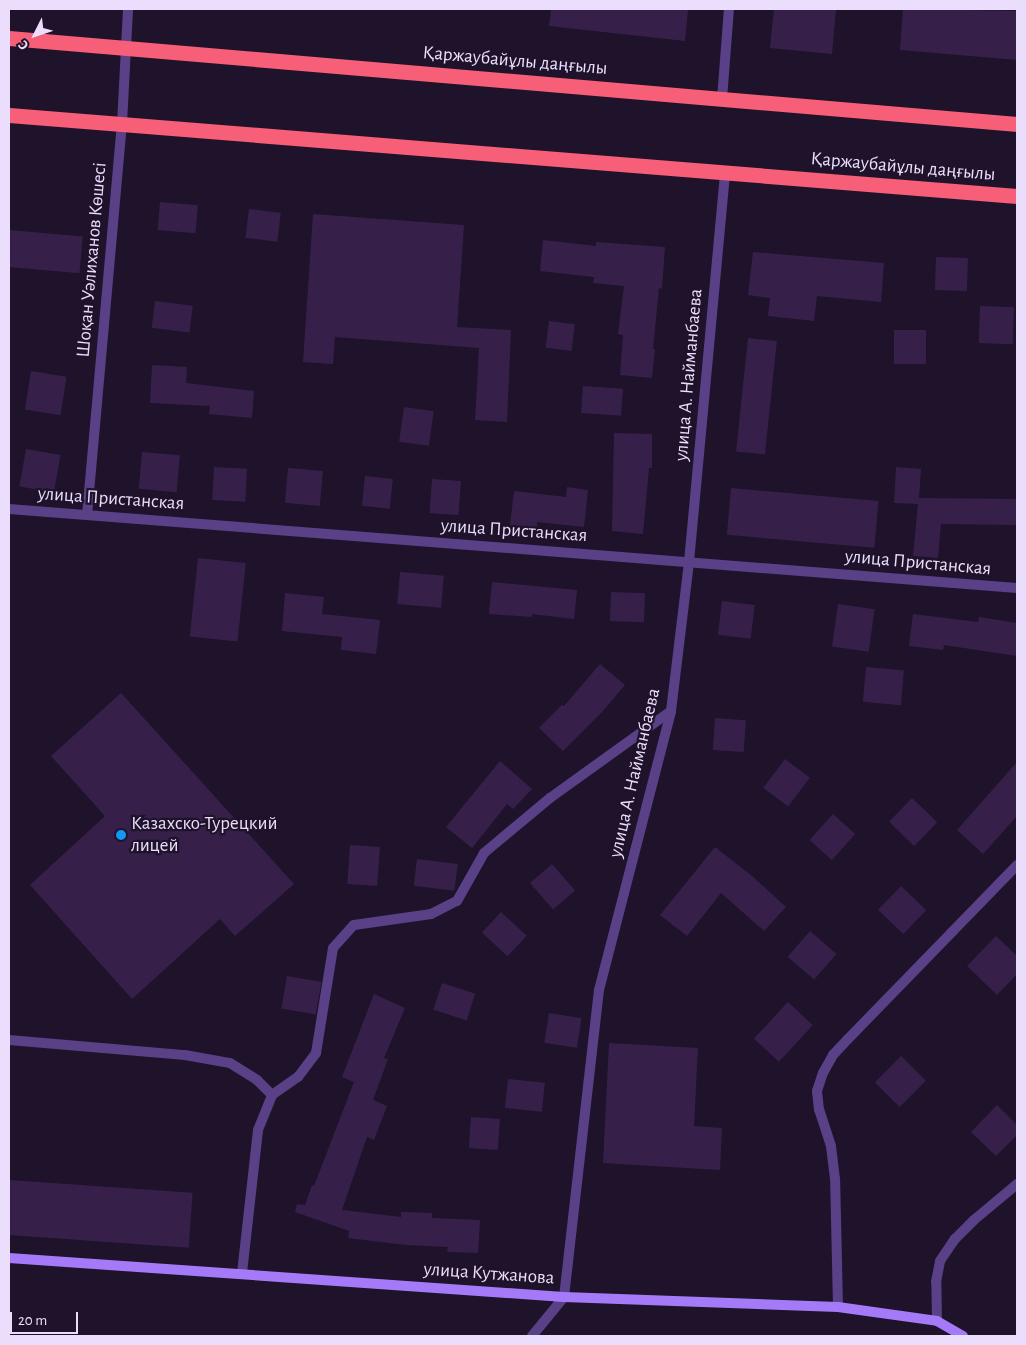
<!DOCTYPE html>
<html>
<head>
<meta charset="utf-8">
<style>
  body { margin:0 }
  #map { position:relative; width:1026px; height:1345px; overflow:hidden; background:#1e132a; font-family:"Alegreya Sans",sans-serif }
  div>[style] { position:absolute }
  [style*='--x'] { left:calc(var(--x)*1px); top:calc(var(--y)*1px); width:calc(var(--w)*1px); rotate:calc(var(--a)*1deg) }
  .building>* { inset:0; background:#36204a; transform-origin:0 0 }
  .lane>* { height:10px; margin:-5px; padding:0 5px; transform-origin:5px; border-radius:5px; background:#594087 }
  .street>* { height:10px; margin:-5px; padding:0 5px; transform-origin:5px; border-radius:5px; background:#594087 }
  .secondary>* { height:10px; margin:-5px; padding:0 5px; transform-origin:5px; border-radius:5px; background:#a57af8 }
  .highway>* { height:15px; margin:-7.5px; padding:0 7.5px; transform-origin:7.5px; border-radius:7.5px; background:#f75f78 }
  .dots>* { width:14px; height:14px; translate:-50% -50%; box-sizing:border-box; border:2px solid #1e132a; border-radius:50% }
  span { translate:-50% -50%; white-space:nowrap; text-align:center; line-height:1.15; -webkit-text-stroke:4.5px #1e132a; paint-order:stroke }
  .street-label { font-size:19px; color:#ebdefd }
  .poi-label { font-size:19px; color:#ebdefd }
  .left { translate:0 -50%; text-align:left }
  .frame { position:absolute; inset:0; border:10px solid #ebdefd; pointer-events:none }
  .north { position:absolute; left:10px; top:10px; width:50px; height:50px; -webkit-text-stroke:4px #1e132a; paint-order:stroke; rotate:229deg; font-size:14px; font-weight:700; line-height:20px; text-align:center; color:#ebdefd }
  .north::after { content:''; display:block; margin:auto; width:18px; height:22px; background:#ebdefd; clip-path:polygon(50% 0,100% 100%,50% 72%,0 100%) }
  .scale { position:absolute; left:10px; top:1312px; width:68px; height:22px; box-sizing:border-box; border:2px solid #ebdefd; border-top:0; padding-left:6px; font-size:15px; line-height:18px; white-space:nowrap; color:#ebdefd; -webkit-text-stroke:4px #1e132a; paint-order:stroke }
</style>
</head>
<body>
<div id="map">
  <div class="building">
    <div style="clip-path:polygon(551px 9px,688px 9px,685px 41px,549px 26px)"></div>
    <div style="clip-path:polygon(774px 9px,836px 9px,832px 54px,770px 48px)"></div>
    <div style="clip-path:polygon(903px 9px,1017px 11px,1017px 60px,900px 50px)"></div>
    <div style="left:160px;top:202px;width:38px;height:28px;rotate:5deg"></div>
    <div style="left:249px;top:209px;width:32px;height:29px;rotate:7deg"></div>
    <div style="clip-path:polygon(313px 214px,464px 225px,457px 327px,511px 330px,507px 422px,475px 420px,479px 348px,335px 337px,333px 364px,303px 362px)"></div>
    <div style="left:9px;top:230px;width:74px;height:37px;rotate:5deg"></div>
    <div style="clip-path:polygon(543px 240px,596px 246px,596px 242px,665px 247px,662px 289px,659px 288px,653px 349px,655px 349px,652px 378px,620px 375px,623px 335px,618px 334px,624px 286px,593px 283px,594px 277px,540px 271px)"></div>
    <div style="clip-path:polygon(753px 252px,884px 263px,881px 302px,817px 296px,814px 321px,768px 316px,770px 298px,748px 295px)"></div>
    <div style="left:936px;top:257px;width:32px;height:33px;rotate:2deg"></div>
    <div style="left:155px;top:301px;width:38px;height:27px;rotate:7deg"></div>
    <div style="left:980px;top:306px;width:34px;height:37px;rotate:2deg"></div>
    <div style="left:549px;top:321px;width:26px;height:27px;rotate:7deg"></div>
    <div style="left:894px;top:330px;width:32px;height:34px"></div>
    <div style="left:748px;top:338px;width:29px;height:114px;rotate:6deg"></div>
    <div style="clip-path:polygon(152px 365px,187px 367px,186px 383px,254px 391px,252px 418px,209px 414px,210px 406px,150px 403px)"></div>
    <div style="left:31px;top:371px;width:36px;height:39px;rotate:9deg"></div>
    <div style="left:583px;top:386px;width:40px;height:27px;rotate:4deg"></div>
    <div style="left:404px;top:407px;width:30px;height:35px;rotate:8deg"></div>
    <div style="clip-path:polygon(614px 433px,652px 434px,652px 468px,649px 468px,643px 534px,612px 531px)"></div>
    <div style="left:26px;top:449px;width:35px;height:38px;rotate:10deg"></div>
    <div style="left:142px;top:452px;width:38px;height:37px;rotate:5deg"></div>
    <div style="left:214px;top:467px;width:33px;height:33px;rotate:3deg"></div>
    <div style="clip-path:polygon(896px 467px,921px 469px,919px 498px,1017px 499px,1017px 525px,941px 524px,938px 558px,913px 556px,918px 504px,894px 503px)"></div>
    <div style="left:288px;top:468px;width:35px;height:35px;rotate:5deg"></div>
    <div style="left:365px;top:476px;width:28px;height:30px;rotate:6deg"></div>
    <div style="left:432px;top:479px;width:29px;height:34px;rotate:4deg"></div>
    <div style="clip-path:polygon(567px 487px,588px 490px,584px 527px,537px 522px,537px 528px,510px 525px,514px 491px,566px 497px)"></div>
    <div style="left:731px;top:488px;width:148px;height:47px;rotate:5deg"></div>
    <div style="left:198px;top:558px;width:48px;height:79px;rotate:6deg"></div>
    <div style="left:400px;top:572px;width:44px;height:32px;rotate:5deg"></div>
    <div style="clip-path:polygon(492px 582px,577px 590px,574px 619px,532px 614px,532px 617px,489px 614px)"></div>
    <div style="left:611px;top:592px;width:34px;height:29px;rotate:2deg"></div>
    <div style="clip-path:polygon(285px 593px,324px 597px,322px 614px,380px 620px,376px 654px,341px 650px,342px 637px,282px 631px)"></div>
    <div style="left:722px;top:601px;width:33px;height:34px;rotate:7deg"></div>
    <div style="left:838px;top:604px;width:37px;height:43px;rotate:8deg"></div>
    <div style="clip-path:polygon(913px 614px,978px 622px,979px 617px,1017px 623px,1017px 656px,944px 645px,943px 650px,909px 646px)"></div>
    <div style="clip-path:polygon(600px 664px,625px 685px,603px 711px,563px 751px,539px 728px,562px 705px,564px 706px)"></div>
    <div style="left:866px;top:667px;width:38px;height:35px;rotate:5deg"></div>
    <div style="clip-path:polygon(121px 693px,294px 884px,235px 936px,220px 919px,132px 999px,30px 885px,105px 816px,51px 756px)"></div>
    <div style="left:715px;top:718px;width:31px;height:32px;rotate:4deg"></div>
    <div style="left:785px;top:759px;width:31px;height:36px;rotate:37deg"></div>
    <div style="clip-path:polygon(500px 761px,532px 789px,513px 809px,507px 804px,472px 848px,446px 827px)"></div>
    <div style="clip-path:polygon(1017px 762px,1017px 816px,983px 854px,957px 830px)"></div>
    <div style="left:912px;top:798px;width:35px;height:33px;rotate:44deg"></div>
    <div style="left:833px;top:814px;width:30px;height:35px;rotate:42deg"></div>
    <div style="left:350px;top:845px;width:30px;height:39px;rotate:4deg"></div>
    <div style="clip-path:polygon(715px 847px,752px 876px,786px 907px,764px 931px,721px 893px,687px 936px,660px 915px)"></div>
    <div style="left:417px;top:859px;width:41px;height:27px;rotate:7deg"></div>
    <div style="left:552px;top:864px;width:35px;height:29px;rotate:49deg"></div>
    <div style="left:901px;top:886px;width:35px;height:33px;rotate:44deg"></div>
    <div style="left:501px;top:912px;width:35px;height:28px;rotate:43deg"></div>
    <div style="left:810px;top:931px;width:35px;height:34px;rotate:41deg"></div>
    <div style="clip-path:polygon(996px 936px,1017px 956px,1017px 974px,997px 995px,967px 966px)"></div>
    <div style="left:287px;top:976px;width:35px;height:33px;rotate:10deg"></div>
    <div style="left:442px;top:983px;width:35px;height:28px;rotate:18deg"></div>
    <div style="clip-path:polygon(374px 994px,405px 1008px,384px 1058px,388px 1059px,373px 1100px,387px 1106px,374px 1140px,367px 1137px,342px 1210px,401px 1217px,401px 1212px,432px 1213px,432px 1218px,480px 1220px,478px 1253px,447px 1252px,448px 1247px,406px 1245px,348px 1238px,349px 1231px,295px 1212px,297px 1204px,305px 1205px,312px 1185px,314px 1186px,354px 1082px,342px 1077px)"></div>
    <div style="left:788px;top:1002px;width:34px;height:50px;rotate:43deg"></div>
    <div style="left:549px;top:1013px;width:33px;height:30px;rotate:9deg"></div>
    <div style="clip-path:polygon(609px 1043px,698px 1048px,694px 1126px,722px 1128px,720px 1170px,603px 1163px)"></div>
    <div style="left:901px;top:1056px;width:35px;height:37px;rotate:45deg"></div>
    <div style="left:508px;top:1079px;width:37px;height:29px;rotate:6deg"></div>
    <div style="clip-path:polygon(997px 1105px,1017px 1125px,1017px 1135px,996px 1156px,971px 1132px)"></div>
    <div style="left:471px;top:1117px;width:29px;height:31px;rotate:4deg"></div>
    <div style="left:9px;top:1180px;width:184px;height:55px;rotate:4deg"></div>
  </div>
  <div class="lane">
    <div style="--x:9;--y:1040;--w:177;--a:4.9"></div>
    <div style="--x:185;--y:1055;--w:46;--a:10.1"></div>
    <div style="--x:230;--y:1063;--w:32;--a:32"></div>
    <div style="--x:257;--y:1080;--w:21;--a:45"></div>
    <div style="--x:242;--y:1273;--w:144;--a:-83.6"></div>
    <div style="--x:258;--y:1130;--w:38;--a:-68"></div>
    <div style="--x:272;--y:1095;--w:32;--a:-35"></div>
    <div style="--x:298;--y:1077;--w:30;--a:-53"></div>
    <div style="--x:316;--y:1053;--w:106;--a:-80.8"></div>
    <div style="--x:333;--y:948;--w:31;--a:-48"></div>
    <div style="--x:354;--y:925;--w:78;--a:-8.1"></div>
    <div style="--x:431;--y:914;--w:29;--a:-27"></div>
    <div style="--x:457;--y:901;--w:55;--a:-60.6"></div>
    <div style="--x:484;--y:853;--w:86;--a:-39.8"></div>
    <div style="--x:550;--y:798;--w:149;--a:-35.7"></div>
    <div style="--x:532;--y:1336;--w:50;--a:-50.6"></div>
    <div style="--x:564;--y:1297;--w:309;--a:-83.5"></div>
    <div style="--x:599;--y:990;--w:288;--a:-75.5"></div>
    <div style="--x:671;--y:711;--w:150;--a:-83.1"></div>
    <div style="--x:689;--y:562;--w:392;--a:-84.7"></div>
  </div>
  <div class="street">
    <div style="--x:722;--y:99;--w:90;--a:-85.6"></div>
    <div style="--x:9;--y:509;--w:1011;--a:4.48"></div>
    <div style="--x:87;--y:515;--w:393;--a:-84.9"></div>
    <div style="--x:122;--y:124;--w:115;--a:-87"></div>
    <div style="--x:838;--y:1307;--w:128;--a:-91.3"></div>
    <div style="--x:835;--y:1179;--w:33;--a:-97"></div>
    <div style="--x:831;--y:1146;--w:38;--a:-108"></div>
    <div style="--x:819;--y:1110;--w:19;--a:-96"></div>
    <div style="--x:817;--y:1091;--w:19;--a:-72"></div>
    <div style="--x:823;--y:1073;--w:21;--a:-61"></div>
    <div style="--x:833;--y:1055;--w:22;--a:-47"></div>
    <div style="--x:848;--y:1039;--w:243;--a:-45.8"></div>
    <div style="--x:937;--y:1321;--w:39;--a:-91"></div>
    <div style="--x:936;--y:1282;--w:21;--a:-79"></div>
    <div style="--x:940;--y:1261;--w:27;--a:-56"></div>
    <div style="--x:955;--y:1239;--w:27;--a:-45"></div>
    <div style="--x:974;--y:1220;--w:56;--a:-39.9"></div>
  </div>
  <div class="secondary">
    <div style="--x:9;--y:1258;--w:556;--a:4.02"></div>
    <div style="--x:564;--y:1297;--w:274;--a:2.1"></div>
    <div style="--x:838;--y:1307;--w:100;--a:8"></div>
    <div style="--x:937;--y:1321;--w:30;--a:30"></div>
  </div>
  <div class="highway">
    <div style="--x:9;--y:38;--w:1012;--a:4.88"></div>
    <div style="--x:9;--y:115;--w:1011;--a:4.59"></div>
  </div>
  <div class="dots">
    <div style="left:121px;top:835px;background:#1496f3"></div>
  </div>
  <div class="street-label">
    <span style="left:515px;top:61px;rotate:5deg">Қаржаубайұлы даңғылы</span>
    <span style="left:903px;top:167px;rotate:5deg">Қаржаубайұлы даңғылы</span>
    <span style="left:92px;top:260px;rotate:-85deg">Шоқан Уәлиханов Көшесі</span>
    <span style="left:689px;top:375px;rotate:-85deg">улица А. Найманбаева</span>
    <span style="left:111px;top:499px;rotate:4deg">улица Пристанская</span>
    <span style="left:514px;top:531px;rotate:4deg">улица Пристанская</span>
    <span style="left:918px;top:563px;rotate:5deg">улица Пристанская</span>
    <span style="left:635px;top:773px;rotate:-77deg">улица А. Найманбаева</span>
    <span style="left:489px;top:1274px;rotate:4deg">улица Кутжанова</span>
  </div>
  <div class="poi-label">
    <span class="left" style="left:131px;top:835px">Казахско-Турецкий<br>лицей</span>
  </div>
  <div class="frame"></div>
  <div class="north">С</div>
  <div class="scale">20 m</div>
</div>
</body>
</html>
